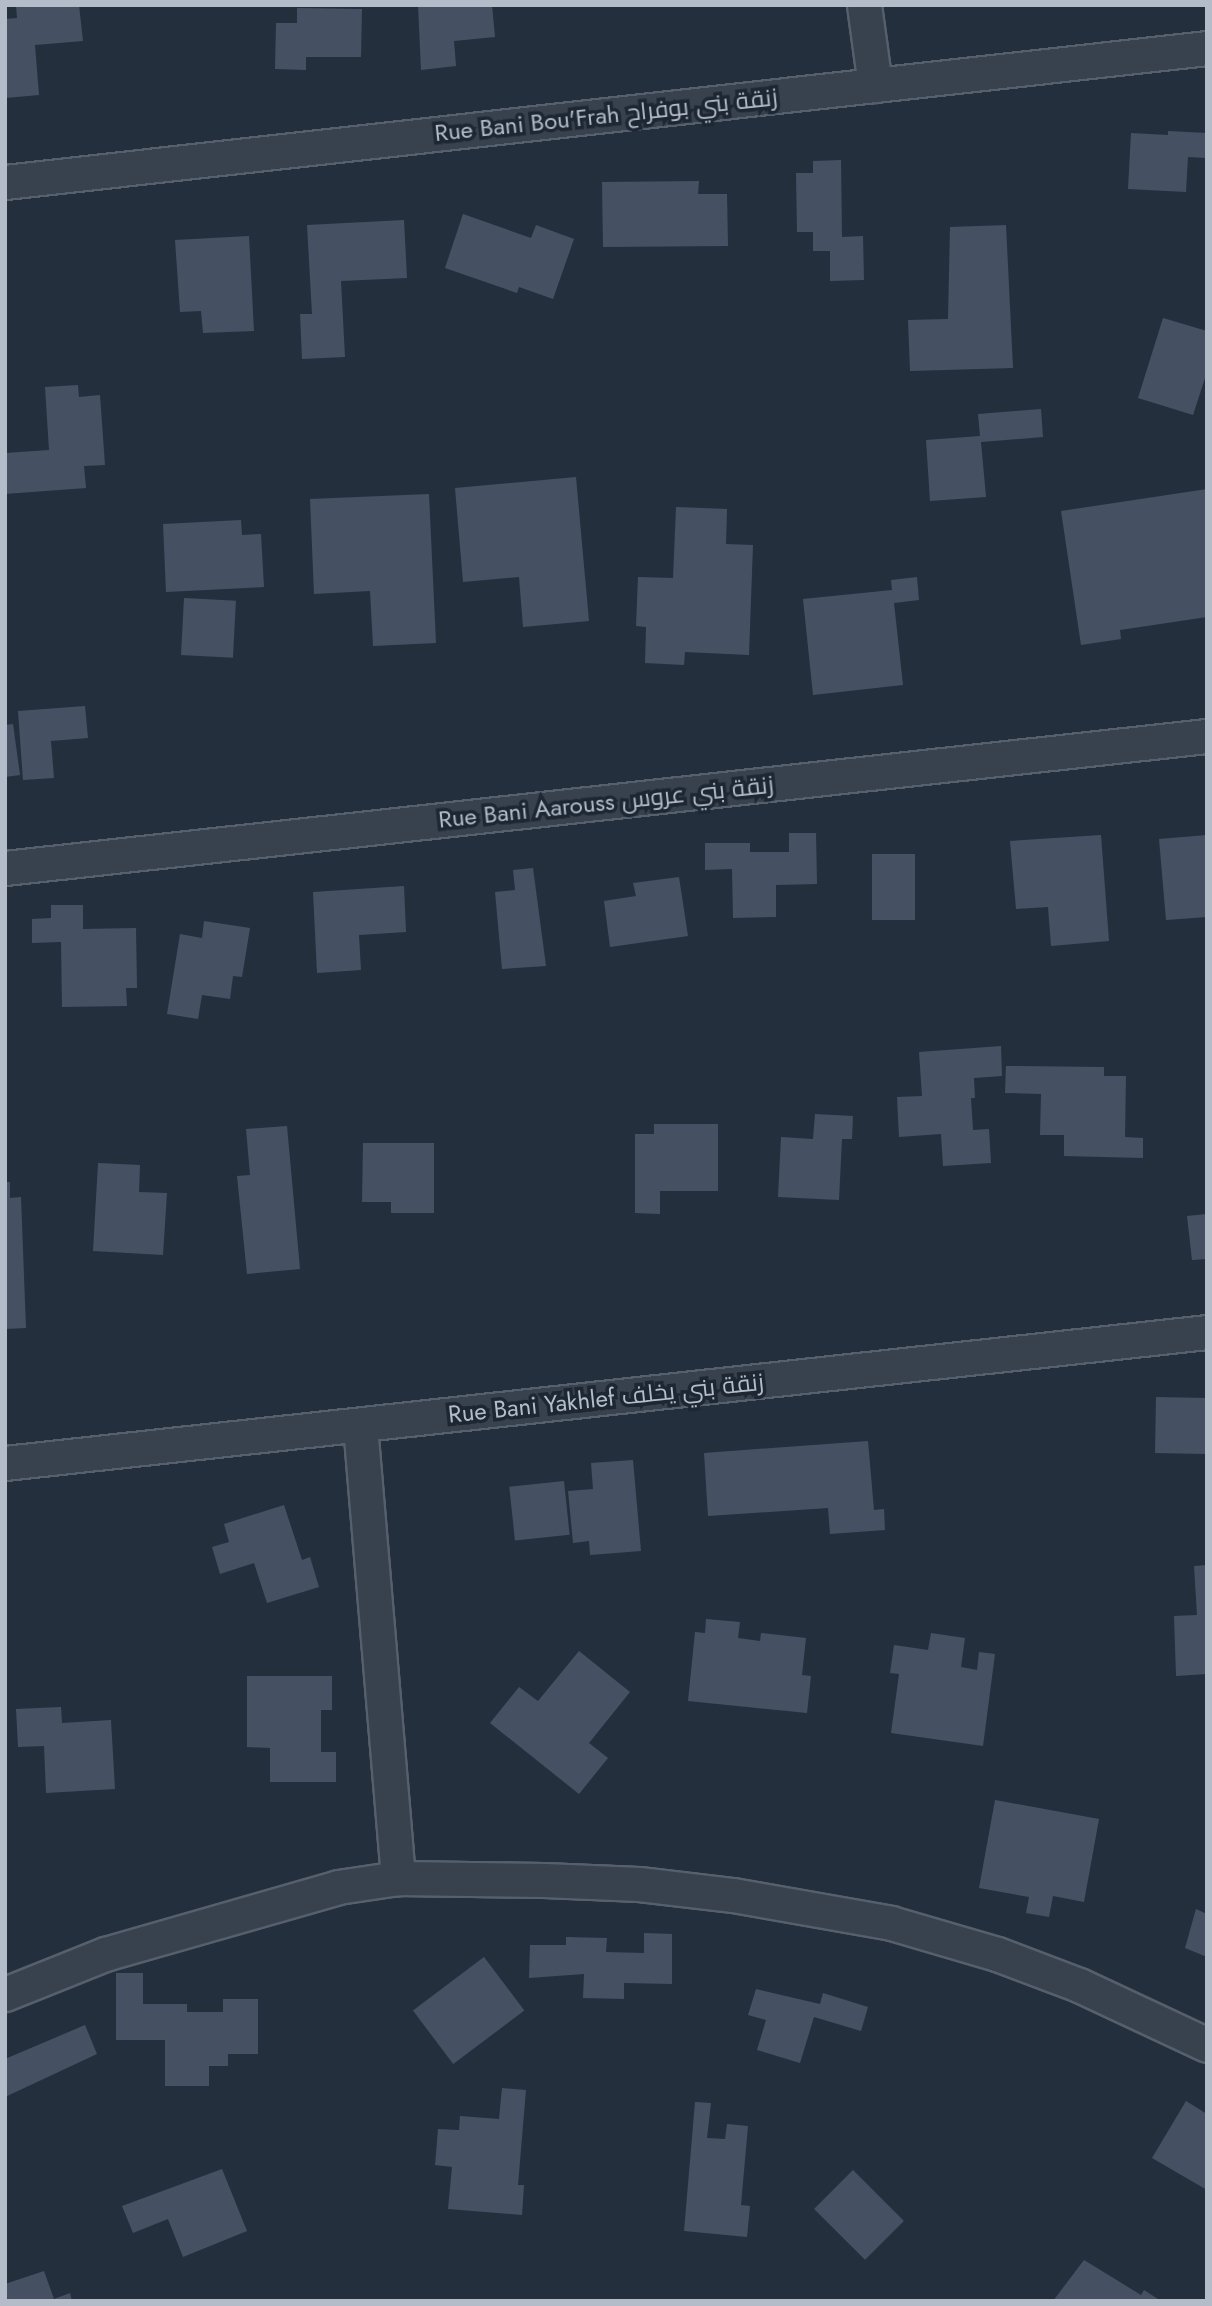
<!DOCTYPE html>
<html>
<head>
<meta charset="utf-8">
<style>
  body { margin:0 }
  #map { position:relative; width:1212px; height:2306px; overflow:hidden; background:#242f3e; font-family:Jost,Cairo,sans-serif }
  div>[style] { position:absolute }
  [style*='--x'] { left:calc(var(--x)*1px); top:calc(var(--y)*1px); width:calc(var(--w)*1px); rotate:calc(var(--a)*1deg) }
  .building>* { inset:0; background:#455162; transform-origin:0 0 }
  .roads { filter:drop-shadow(2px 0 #565f6c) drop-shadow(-2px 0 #565f6c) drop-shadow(0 2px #565f6c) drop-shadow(0 -2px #565f6c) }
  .minor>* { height:33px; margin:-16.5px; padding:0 16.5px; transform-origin:16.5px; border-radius:16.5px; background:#38414e }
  span { translate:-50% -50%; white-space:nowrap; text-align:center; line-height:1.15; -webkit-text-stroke:7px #1d2633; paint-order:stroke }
  .street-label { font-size:24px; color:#b4bcc9 }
  .frame { position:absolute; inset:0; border:7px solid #b4bcc9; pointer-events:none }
</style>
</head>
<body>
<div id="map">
  <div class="building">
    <div style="clip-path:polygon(16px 5px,79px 5px,83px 41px,35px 45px,39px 95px,5px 98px,5px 19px,17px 18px)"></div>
    <div style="clip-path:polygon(418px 5px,492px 5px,495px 37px,454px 41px,456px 66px,421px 70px)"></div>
    <div style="clip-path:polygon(297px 8px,362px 9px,361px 57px,306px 57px,306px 70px,275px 69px,276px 23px,297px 23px)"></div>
    <div style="clip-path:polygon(1168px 131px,1207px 133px,1206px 158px,1188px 157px,1186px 192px,1128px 189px,1131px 133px,1168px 135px)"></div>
    <div style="clip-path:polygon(841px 160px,842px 237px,863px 236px,864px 280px,830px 281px,830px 251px,813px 251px,813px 232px,797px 232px,796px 173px,813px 173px,813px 161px)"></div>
    <div style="clip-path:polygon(699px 181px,698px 194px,727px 194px,728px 246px,603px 247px,602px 182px)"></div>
    <div style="clip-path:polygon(463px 214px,531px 238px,536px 225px,574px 239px,553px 299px,519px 287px,517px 293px,445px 268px)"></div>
    <div style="clip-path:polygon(404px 220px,407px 278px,341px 281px,345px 357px,302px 359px,300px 314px,312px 314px,307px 225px)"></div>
    <div style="clip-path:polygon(1006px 225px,1013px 368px,910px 371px,908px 320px,948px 319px,950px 227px)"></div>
    <div style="clip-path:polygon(249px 236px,254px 331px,203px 333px,201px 311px,180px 312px,175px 240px)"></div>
    <div style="clip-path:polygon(1163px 318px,1207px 331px,1207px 372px,1193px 415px,1138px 398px)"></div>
    <div style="clip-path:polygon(78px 385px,79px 397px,100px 395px,105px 465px,84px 466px,86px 488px,5px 494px,5px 453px,49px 450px,45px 387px)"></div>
    <div style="clip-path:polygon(1041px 409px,1043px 437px,981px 442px,986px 497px,930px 501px,926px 440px,980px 436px,978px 414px)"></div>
    <div style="clip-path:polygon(576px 477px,589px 621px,523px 627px,519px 577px,463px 582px,455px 488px)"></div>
    <div style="clip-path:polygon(1207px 489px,1207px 617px,1120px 630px,1121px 639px,1081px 645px,1061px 511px)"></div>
    <div style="clip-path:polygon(429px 494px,436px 643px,373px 646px,370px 591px,314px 594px,310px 499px)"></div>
    <div style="clip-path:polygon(676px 507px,727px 509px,726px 544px,753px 545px,749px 655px,685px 652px,684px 665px,645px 663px,646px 627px,636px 626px,638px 577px,673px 578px)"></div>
    <div style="clip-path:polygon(241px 520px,242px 535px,261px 534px,264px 587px,166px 592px,163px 524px)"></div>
    <div style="clip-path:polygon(917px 577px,919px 600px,894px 603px,903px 685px,813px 695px,803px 599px,892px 590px,891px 580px)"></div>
    <div style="left:184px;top:598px;width:52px;height:57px;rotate:3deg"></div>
    <div style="clip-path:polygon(85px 706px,88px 738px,51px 741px,54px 778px,23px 780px,18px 711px)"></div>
    <div style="clip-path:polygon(13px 724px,20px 775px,5px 777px,5px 725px)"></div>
    <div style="clip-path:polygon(789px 833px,816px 833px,817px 884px,776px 885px,776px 917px,733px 918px,732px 869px,705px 870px,705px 843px,750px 843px,750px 852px,789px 852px)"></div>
    <div style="clip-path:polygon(1101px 835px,1109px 941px,1051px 946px,1048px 907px,1016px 909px,1010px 841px)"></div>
    <div style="clip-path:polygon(1207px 835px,1207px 917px,1166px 920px,1159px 839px)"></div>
    <div style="left:872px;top:854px;width:43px;height:66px"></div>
    <div style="clip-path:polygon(533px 868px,546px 966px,502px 969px,495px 892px,515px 890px,513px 870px)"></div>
    <div style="clip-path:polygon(679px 877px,688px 936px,610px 947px,604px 901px,636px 896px,633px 883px)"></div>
    <div style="clip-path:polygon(404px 886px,406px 932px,359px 935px,361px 970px,317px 973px,313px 892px)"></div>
    <div style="clip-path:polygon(51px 905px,83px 905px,83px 929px,136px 928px,137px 988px,126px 988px,127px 1006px,62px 1007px,61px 942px,32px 943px,32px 919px,51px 918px)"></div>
    <div style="clip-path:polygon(204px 921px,250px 928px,242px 977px,233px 976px,230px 999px,202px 995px,198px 1019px,167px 1014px,180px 934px,202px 938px)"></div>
    <div style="clip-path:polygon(1001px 1046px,1002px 1076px,974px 1078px,975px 1098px,971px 1098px,973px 1130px,989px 1129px,991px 1163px,943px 1166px,941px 1134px,899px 1137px,897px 1097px,922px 1096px,919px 1052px)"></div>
    <div style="clip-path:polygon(1006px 1066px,1104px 1067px,1104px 1076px,1126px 1076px,1125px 1137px,1143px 1138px,1143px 1158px,1064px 1156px,1064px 1135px,1040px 1135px,1041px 1094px,1005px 1093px)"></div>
    <div style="clip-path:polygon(815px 1114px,853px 1116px,852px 1139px,842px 1139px,839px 1200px,778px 1197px,781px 1137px,813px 1139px)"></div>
    <div style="clip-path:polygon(654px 1124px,718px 1124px,718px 1191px,660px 1191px,660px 1214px,635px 1213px,635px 1134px,654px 1134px)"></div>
    <div style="clip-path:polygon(287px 1126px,300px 1269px,247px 1274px,237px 1176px,250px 1175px,246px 1129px)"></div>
    <div style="clip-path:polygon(363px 1143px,434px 1143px,434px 1213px,391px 1213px,391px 1202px,362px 1202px)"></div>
    <div style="clip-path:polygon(98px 1163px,140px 1165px,139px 1192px,167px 1193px,163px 1255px,93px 1251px)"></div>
    <div style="clip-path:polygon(5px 1182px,10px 1182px,10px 1198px,21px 1197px,26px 1328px,5px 1329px)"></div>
    <div style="clip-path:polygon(1207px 1214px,1207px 1259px,1192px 1260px,1187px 1216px)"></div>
    <div style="left:1156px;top:1397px;width:51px;height:56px;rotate:1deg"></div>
    <div style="clip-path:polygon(868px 1441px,874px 1510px,884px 1509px,885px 1530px,830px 1534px,828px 1508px,708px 1516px,704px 1453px)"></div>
    <div style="clip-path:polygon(633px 1460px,641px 1551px,590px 1555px,589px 1541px,573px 1543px,568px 1491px,593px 1489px,591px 1463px)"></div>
    <div style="left:564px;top:1481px;width:54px;height:55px;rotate:84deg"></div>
    <div style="clip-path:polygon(284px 1505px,302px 1560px,310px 1557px,319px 1587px,267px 1603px,254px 1563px,220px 1574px,212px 1547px,229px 1542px,224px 1524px)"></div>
    <div style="clip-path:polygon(1207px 1565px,1207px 1674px,1176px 1676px,1174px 1616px,1197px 1615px,1194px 1566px)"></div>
    <div style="clip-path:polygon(706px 1619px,740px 1622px,738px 1638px,760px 1641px,761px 1633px,806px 1638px,802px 1675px,811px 1676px,807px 1713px,688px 1701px,695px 1632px,705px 1633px)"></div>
    <div style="clip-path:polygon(931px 1633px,965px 1638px,961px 1667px,977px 1670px,979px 1652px,995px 1654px,983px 1746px,891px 1733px,899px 1674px,890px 1673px,894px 1645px,928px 1650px)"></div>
    <div style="clip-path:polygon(579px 1651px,630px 1692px,589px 1743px,608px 1758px,579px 1794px,490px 1723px,519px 1687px,538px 1701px)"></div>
    <div style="clip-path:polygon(247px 1676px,332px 1676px,332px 1710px,321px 1710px,321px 1752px,336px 1752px,336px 1782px,270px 1782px,270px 1748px,247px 1747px)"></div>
    <div style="clip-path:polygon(61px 1707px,62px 1723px,111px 1720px,115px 1789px,46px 1793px,44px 1746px,18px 1747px,16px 1709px)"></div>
    <div style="clip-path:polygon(995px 1800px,1099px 1819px,1084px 1902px,1053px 1896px,1049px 1917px,1026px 1913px,1029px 1897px,979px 1888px)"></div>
    <div style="clip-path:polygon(1196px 1909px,1207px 1914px,1207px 1957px,1185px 1948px)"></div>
    <div style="clip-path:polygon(644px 1933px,672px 1934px,672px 1984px,624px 1983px,624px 1999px,583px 1998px,584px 1974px,529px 1978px,530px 1945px,566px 1945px,566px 1937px,607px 1938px,606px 1952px,644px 1953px)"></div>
    <div style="left:484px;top:1957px;width:67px;height:89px;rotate:53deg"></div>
    <div style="clip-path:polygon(116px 1973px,143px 1973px,143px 2004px,187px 2004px,187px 2012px,223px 2012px,223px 1999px,258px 1999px,258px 2054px,228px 2054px,228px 2066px,209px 2066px,209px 2086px,165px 2086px,165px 2040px,116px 2040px)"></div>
    <div style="clip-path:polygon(756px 1989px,820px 2004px,823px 1993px,868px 2007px,861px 2031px,814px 2017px,800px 2063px,757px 2050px,766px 2020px,748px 2015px)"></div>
    <div style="clip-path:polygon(85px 2025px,97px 2054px,5px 2097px,5px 2059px)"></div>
    <div style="clip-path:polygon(502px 2088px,526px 2090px,518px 2185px,524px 2185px,522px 2215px,448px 2209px,452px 2167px,435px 2165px,438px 2129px,459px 2130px,460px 2116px,499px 2119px)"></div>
    <div style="clip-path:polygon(1186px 2101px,1207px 2114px,1207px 2190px,1152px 2158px)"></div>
    <div style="clip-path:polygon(695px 2102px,711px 2103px,707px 2138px,725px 2139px,727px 2124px,748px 2126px,741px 2205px,750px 2206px,747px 2237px,684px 2231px)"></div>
    <div style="clip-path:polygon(222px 2169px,247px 2231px,183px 2257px,168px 2219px,133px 2233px,122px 2206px)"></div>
    <div style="left:853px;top:2170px;width:72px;height:55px;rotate:45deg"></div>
    <div style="clip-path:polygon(1084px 2260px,1141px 2295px,1144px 2290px,1161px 2301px,1053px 2301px)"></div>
    <div style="clip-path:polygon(44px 2271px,54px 2299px,70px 2293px,72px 2301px,5px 2301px,5px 2284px)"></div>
  </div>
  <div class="roads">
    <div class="minor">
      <div style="--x:864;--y:5;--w:81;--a:82.2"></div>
      <div style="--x:5;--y:182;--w:1209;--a:-6.36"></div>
      <div style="--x:5;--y:868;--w:1209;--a:-6.27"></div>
      <div style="--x:360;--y:1425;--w:455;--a:85.2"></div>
      <div style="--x:5;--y:1463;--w:1209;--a:-6.22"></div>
      <div style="--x:5;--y:1994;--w:108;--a:-21.8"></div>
      <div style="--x:105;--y:1954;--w:242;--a:-16"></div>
      <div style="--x:338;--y:1887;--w:61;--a:-8.5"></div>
      <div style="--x:398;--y:1878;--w:146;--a:0.8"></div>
      <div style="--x:544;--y:1880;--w:95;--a:2.4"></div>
      <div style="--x:639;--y:1884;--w:95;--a:6.7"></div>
      <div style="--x:733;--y:1895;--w:160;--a:10"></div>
      <div style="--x:891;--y:1923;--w:110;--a:16.3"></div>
      <div style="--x:997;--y:1954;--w:88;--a:20.7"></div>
      <div style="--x:1079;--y:1985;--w:141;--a:25.1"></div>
    </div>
  </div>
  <div class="street-label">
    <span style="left:606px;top:115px;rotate:-6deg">Rue Bani Bou'Frah زنقة بني بوفراح</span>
    <span style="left:606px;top:802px;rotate:-6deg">Rue Bani Aarouss زنقة بني عروس</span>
    <span style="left:606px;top:1398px;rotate:-6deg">Rue Bani Yakhlef زنقة بني يخلف</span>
  </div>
  <div class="frame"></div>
</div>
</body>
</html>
